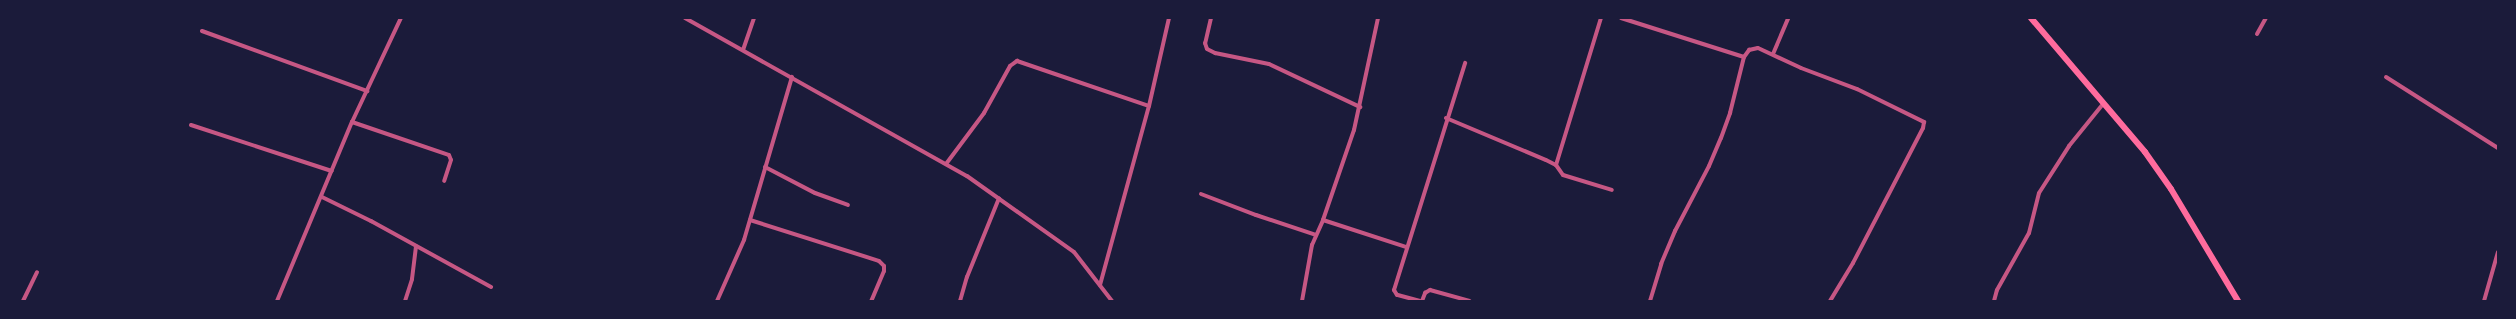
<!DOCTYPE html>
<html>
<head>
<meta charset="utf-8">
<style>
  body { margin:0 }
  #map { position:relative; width:2516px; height:319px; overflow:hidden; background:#1b1b3a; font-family:Figtree,sans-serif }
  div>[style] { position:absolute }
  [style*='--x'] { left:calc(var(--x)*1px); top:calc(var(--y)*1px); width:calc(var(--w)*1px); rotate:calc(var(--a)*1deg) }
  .minor>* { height:4px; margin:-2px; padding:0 2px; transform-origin:2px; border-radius:2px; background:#c65784 }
  .secondary>* { height:6px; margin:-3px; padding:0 3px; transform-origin:3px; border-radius:3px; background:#ff6b9d }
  span { translate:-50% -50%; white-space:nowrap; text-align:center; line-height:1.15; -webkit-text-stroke:3.5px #1b1b3a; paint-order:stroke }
  .frame { position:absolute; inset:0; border:19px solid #1b1b3a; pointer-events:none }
</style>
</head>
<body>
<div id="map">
  <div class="minor">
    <div style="--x:685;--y:18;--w:323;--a:29.3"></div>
    <div style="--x:967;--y:176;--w:131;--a:35.4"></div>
    <div style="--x:1074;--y:252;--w:62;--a:52.2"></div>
    <div style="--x:1211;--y:18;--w:26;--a:103"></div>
    <div style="--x:1205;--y:43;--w:6;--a:72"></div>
    <div style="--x:1207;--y:49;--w:9;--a:27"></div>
    <div style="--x:1215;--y:53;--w:55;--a:11.5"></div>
    <div style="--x:1269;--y:64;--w:101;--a:25.3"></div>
    <div style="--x:1621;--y:18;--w:129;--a:17.6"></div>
    <div style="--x:1744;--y:57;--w:9;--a:-54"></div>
    <div style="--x:1749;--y:50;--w:9;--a:-13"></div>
    <div style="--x:1758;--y:48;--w:47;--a:24.9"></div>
    <div style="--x:1801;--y:68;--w:60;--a:20.6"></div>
    <div style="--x:1857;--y:89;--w:75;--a:26.2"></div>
    <div style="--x:1924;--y:122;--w:6;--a:99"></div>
    <div style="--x:1923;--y:128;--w:152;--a:117.4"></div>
    <div style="--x:1853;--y:263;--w:44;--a:121.2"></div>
    <div style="--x:202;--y:31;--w:176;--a:20"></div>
    <div style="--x:2257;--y:34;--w:18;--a:-61"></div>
    <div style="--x:743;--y:50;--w:34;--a:-71"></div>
    <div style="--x:1773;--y:54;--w:39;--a:-67"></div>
    <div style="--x:2386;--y:77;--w:133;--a:32.4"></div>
    <div style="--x:1446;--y:118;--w:108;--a:22.8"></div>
    <div style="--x:1546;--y:160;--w:11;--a:27"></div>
    <div style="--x:1556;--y:165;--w:12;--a:55"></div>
    <div style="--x:1563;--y:175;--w:51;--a:17"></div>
    <div style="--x:352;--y:122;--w:102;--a:18.8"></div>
    <div style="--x:449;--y:155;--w:5;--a:68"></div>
    <div style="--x:451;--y:160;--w:22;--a:108"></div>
    <div style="--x:191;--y:125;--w:148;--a:18.1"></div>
    <div style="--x:946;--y:164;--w:64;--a:-53.3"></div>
    <div style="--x:984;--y:113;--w:54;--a:-61"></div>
    <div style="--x:1010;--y:66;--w:9;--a:-36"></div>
    <div style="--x:1017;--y:61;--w:139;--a:18.8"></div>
    <div style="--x:1556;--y:165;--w:154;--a:-73"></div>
    <div style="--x:765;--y:167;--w:56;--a:27.5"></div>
    <div style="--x:815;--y:193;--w:35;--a:20"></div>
    <div style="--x:1201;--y:194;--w:59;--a:20.9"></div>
    <div style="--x:1256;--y:215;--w:63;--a:18.4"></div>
    <div style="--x:322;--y:197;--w:55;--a:26.1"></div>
    <div style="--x:371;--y:221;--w:137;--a:28.8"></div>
    <div style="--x:750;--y:220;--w:135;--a:17.6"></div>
    <div style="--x:879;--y:261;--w:7;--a:45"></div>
    <div style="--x:884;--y:266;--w:5;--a:90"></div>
    <div style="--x:884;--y:271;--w:33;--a:113"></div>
    <div style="--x:1323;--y:220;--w:87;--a:18"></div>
    <div style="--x:1100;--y:285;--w:186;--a:-74.7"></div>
    <div style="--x:1149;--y:106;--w:90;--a:-77.2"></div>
    <div style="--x:23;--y:301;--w:32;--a:-64"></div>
    <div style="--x:277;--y:301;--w:194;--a:-67.3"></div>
    <div style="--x:352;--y:122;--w:115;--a:-64.8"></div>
    <div style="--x:405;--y:301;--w:23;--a:-72"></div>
    <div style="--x:412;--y:279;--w:33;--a:-83"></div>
    <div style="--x:717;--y:301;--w:67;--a:-66.1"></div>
    <div style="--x:744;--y:240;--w:170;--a:-73.6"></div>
    <div style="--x:960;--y:301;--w:25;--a:-74"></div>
    <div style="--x:967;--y:277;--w:85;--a:-67.9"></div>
    <div style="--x:1302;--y:301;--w:57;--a:-79.9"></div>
    <div style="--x:1312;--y:245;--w:27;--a:-66"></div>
    <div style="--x:1323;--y:220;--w:95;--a:-71"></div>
    <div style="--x:1354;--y:130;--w:115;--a:-77.9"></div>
    <div style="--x:1420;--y:301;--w:24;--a:-165"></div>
    <div style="--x:1397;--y:295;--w:6;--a:-121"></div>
    <div style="--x:1394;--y:290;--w:238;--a:-72.6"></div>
    <div style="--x:1422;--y:301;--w:9;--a:-69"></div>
    <div style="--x:1425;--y:293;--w:6;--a:-31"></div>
    <div style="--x:1430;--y:290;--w:41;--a:15.4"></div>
    <div style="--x:1650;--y:301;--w:39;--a:-73"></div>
    <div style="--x:1661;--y:264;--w:36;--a:-67"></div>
    <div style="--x:1675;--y:231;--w:73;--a:-62.4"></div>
    <div style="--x:1709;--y:166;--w:30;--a:-67"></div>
    <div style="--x:1721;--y:138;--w:27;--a:-70"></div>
    <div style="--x:1730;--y:113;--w:58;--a:-76"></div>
    <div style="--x:1994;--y:301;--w:11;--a:-75"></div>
    <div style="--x:1997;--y:290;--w:65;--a:-60.7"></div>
    <div style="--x:2029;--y:233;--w:41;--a:-76"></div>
    <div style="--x:2039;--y:193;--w:56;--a:-57.4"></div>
    <div style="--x:2069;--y:146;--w:54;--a:-51"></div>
    <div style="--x:2484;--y:301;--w:51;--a:-74.1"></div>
  </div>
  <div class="secondary">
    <div style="--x:2031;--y:18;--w:176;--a:49.6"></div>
    <div style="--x:2145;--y:152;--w:45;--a:54.9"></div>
    <div style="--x:2171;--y:189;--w:131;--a:59.1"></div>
  </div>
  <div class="frame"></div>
</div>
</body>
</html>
